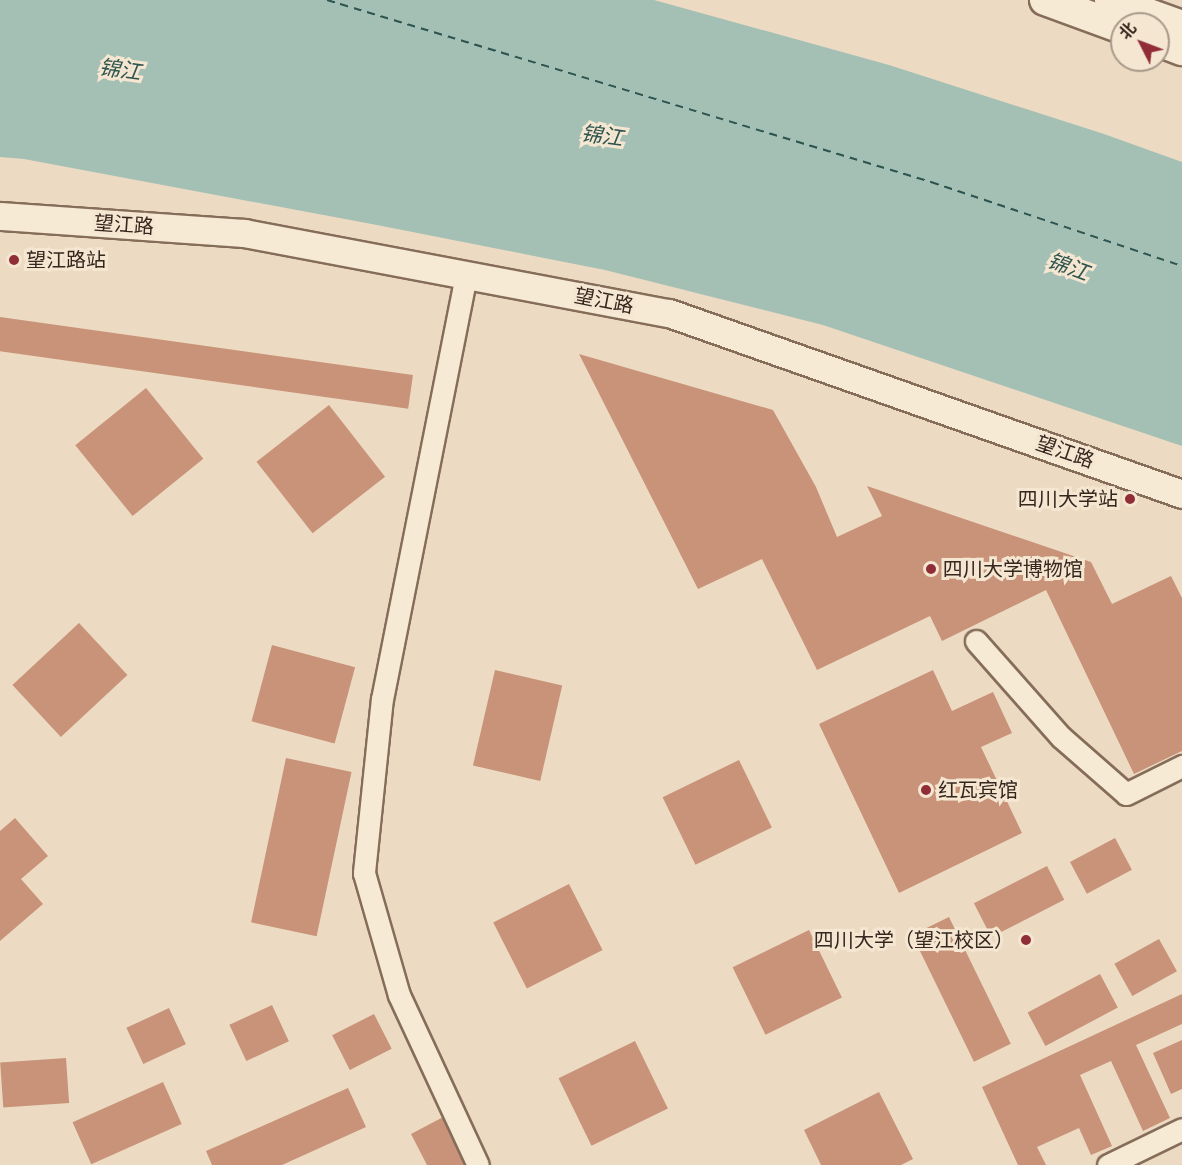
<!DOCTYPE html>
<html>
<head>
<meta charset="utf-8">
<style>
  body { margin:0 }
  #map { position:relative; width:1182px; height:1165px; overflow:hidden; background:#ecdbc2; font-family:"Roboto Serif","Noto Sans SC",serif }
  div>[style] { position:absolute }
  [style*='--x'] { left:calc(var(--x)*1px); top:calc(var(--y)*1px); width:calc(var(--w)*1px); rotate:calc(var(--a)*1deg) }
  .water>* { inset:0; background:#a4bfb4 }
  .ferry>* { height:1.5px; margin-top:-0.75px; transform-origin:0; background:repeating-linear-gradient(90deg,#2d544e 0 8px,transparent 0 14px) }
  .building>* { inset:0; background:#c89379; transform-origin:0 0 }
  .roads { filter:drop-shadow(2px 0 #856d5a) drop-shadow(-2px 0 #856d5a) drop-shadow(0 2px #856d5a) drop-shadow(0 -2px #856d5a) }
  .minor>* { height:21px; margin:-10.5px; padding:0 10.5px; transform-origin:10.5px; border-radius:10.5px; background:#f7ead5 }
  .tertiary>* { height:27px; margin:-13.5px; padding:0 13.5px; transform-origin:13.5px; border-radius:13.5px; background:#f7ead5 }
  .secondary>* { height:30px; margin:-15px; padding:0 15px; transform-origin:15px; border-radius:15px; background:#f7ead5 }
  .dots>* { width:16px; height:16px; translate:-50% -50%; box-sizing:border-box; border:3px solid #f4e6d1; border-radius:50% }
  span { translate:-50% -50%; white-space:nowrap; text-align:center; line-height:1.15; -webkit-text-stroke:6px #f4e6d1; paint-order:stroke }
  .street-label { font-size:20px; color:#35271e }
  .poi-label { font-size:20px; color:#35271e }
  .left { translate:0 -50%; text-align:left }
  .right { translate:-100% -50%; text-align:right }
  .water-label { font-size:21px; color:#2d544e; font-style:italic }
  .north { position:absolute; left:1110px; top:12px; width:60px; height:60px; box-sizing:border-box; background:#f4e6d1; border:2px solid #a89a89; border-radius:50%; rotate:312deg; font-size:16px; font-weight:700; line-height:24px; text-align:center; color:#35271e }
  .north::after { content:''; display:block; margin:auto; width:21px; height:27px; background:#912d37; clip-path:polygon(50% 0,100% 100%,50% 72%,0 100%) }
</style>
</head>
<body>
<div id="map">
  <div class="water">
    <div style="clip-path:polygon(0 0,654px 0,889px 65px,1104px 134px,1182px 162px,1182px 446px,823px 325px,605px 270px,377px 225px,24px 159px,0 157px)"></div>
  </div>
  <div class="ferry">
    <div style="--x:327;--y:0;--w:631;--a:16.77"></div>
    <div style="--x:931;--y:182;--w:265;--a:18.5"></div>
  </div>
  <div class="building">
    <div style="left:0;top:317px;width:417px;height:34px;rotate:8deg"></div>
    <div style="clip-path:polygon(579px 354px,773px 410px,816px 487px,837px 537px,882px 516px,867px 486px,1091px 562px,1112px 604px,1171px 576px,1182px 598px,1182px 751px,1134px 774px,1046px 590px,942px 641px,930px 616px,817px 670px,762px 559px,698px 589px)"></div>
    <div style="left:146px;top:388px;width:91px;height:91px;rotate:51deg"></div>
    <div style="left:329px;top:405px;width:91px;height:92px;rotate:52deg"></div>
    <div style="left:79px;top:623px;width:71px;height:91px;rotate:47deg"></div>
    <div style="left:272px;top:645px;width:86px;height:79px;rotate:15deg"></div>
    <div style="left:495px;top:670px;width:69px;height:98px;rotate:13deg"></div>
    <div style="clip-path:polygon(933px 670px,952px 711px,993px 692px,1012px 733px,981px 747px,1022px 833px,899px 893px,819px 724px)"></div>
    <div style="left:286px;top:758px;width:67px;height:168px;rotate:12deg"></div>
    <div style="left:739px;top:760px;width:75px;height:85px;rotate:64deg"></div>
    <div style="clip-path:polygon(15px 818px,48px 856px,21px 879px,43px 904px,0 941px,0 831px)"></div>
    <div style="left:1115px;top:838px;width:36px;height:51px;rotate:62deg"></div>
    <div style="left:1047px;top:866px;width:38px;height:82px;rotate:63deg"></div>
    <div style="left:569px;top:884px;width:74px;height:85px;rotate:63deg"></div>
    <div style="left:949px;top:917px;width:141px;height:41px;rotate:64deg"></div>
    <div style="left:809px;top:930px;width:75px;height:85px;rotate:64deg"></div>
    <div style="left:1159px;top:939px;width:37px;height:51px;rotate:61deg"></div>
    <div style="left:1100px;top:974px;width:38px;height:82px;rotate:62deg"></div>
    <div style="clip-path:polygon(1182px 994px,1182px 1024px,1136px 1045px,1170px 1118px,1143px 1131px,1111px 1061px,1080px 1075px,1112px 1146px,1091px 1155px,1079px 1128px,1037px 1147px,1046px 1165px,1018px 1165px,982px 1087px)"></div>
    <div style="left:272px;top:1005px;width:40px;height:47px;rotate:65deg"></div>
    <div style="left:169px;top:1008px;width:40px;height:47px;rotate:65deg"></div>
    <div style="left:374px;top:1014px;width:39px;height:47px;rotate:63deg"></div>
    <div style="clip-path:polygon(1182px 1040px,1182px 1089px,1171px 1094px,1153px 1053px)"></div>
    <div style="left:635px;top:1041px;width:75px;height:85px;rotate:64deg"></div>
    <div style="left:66px;top:1058px;width:45px;height:66px;rotate:86deg"></div>
    <div style="left:163px;top:1082px;width:46px;height:99px;rotate:66deg"></div>
    <div style="clip-path:polygon(348px 1088px,366px 1127px,282px 1165px,212px 1165px,206px 1151px)"></div>
    <div style="clip-path:polygon(879px 1092px,913px 1159px,901px 1165px,821px 1165px,804px 1130px)"></div>
    <div style="clip-path:polygon(447px 1115px,472px 1165px,427px 1165px,411px 1134px)"></div>
  </div>
  <div class="roads">
    <div class="minor">
      <div style="--x:466;--y:275;--w:431;--a:101.2"></div>
      <div style="--x:382;--y:698;--w:176;--a:95.9"></div>
      <div style="--x:364;--y:873;--w:127;--a:74"></div>
      <div style="--x:399;--y:995;--w:187;--a:65.1"></div>
      <div style="--x:976;--y:641;--w:128;--a:48.5"></div>
      <div style="--x:1061;--y:737;--w:86;--a:41.2"></div>
      <div style="--x:1126;--y:794;--w:63;--a:-26.6"></div>
      <div style="--x:1108;--y:1165;--w:82;--a:-25.9"></div>
    </div>
    <div class="tertiary">
      <div style="--x:0;--y:216;--w:245;--a:4"></div>
      <div style="--x:244;--y:233;--w:432;--a:10.7"></div>
      <div style="--x:669;--y:313;--w:544;--a:19.43"></div>
    </div>
    <div class="secondary">
      <div style="--x:1045;--y:0;--w:82;--a:20"></div>
      <div style="--x:1110;--y:0;--w:77;--a:19.9"></div>
      <div style="--x:1158;--y:41;--w:26;--a:21"></div>
    </div>
  </div>
  <div class="dots">
    <div style="left:14px;top:260px;background:#912d37"></div>
    <div style="left:1130px;top:499px;background:#912d37"></div>
    <div style="left:931px;top:569px;background:#912d37"></div>
    <div style="left:926px;top:790px;background:#912d37"></div>
    <div style="left:1026px;top:940px;background:#912d37"></div>
  </div>
  <div class="street-label">
    <span style="left:124px;top:225px;rotate:4deg">望江路</span>
    <span style="left:604px;top:301px;rotate:11deg">望江路</span>
    <span style="left:1065px;top:452px;rotate:19deg">望江路</span>
  </div>
  <div class="poi-label">
    <span class="left" style="left:26px;top:260px">望江路站</span>
    <span class="right" style="left:1118px;top:499px">四川大学站</span>
    <span class="left" style="left:943px;top:569px">四川大学博物馆</span>
    <span class="left" style="left:938px;top:790px">红瓦宾馆</span>
    <span class="right" style="left:1014px;top:940px">四川大学（望江校区）</span>
  </div>
  <div class="water-label">
    <span style="left:120px;top:70px;rotate:8deg">锦江</span>
    <span style="left:602px;top:136px;rotate:8deg">锦江</span>
    <span style="left:1068px;top:267px;rotate:20deg">锦江</span>
  </div>
  <div class="north">北</div>
</div>
</body>
</html>
